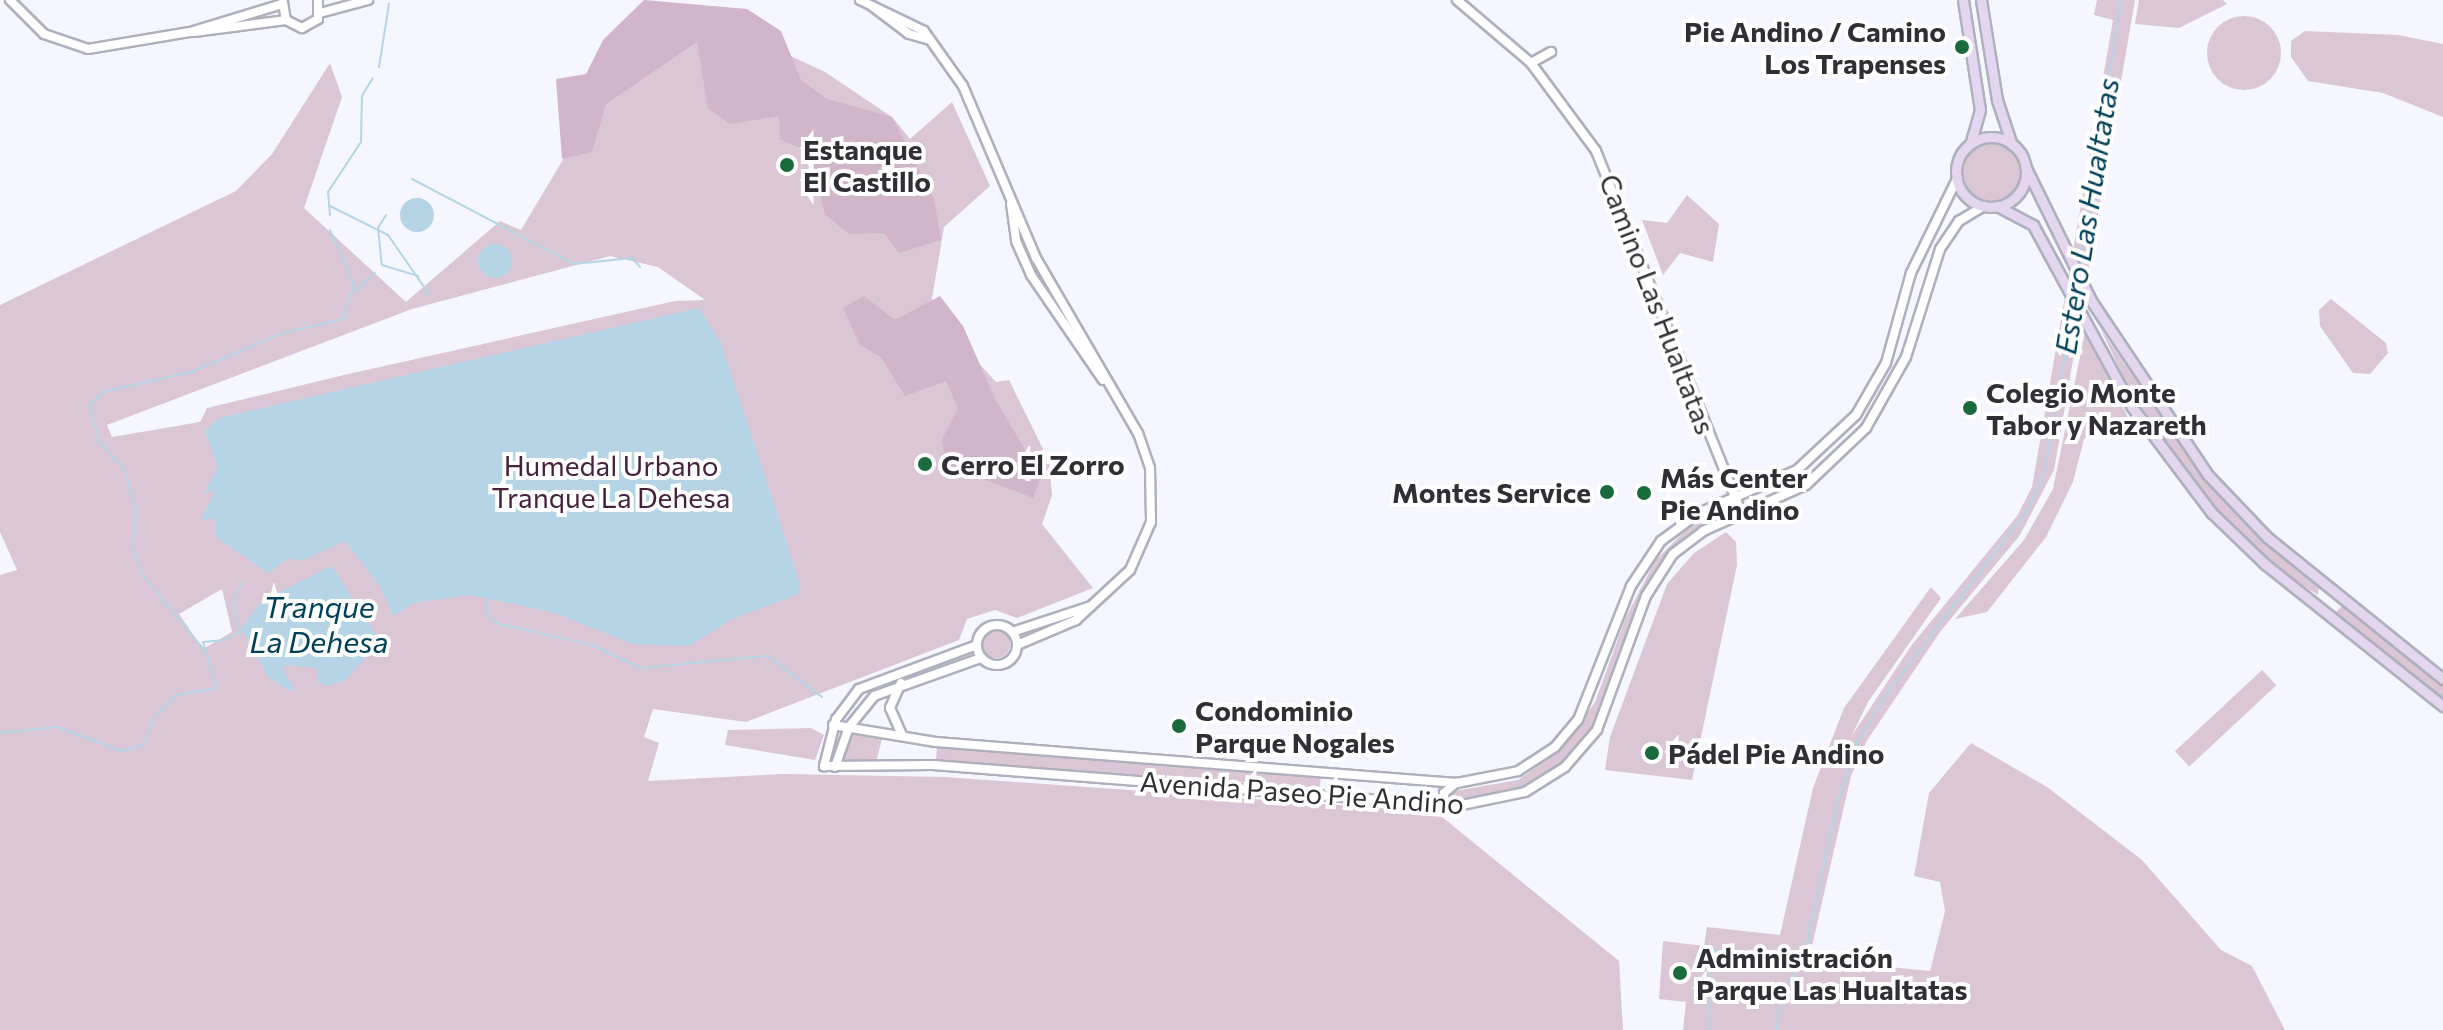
<!DOCTYPE html>
<html>
<head>
<meta charset="utf-8">
<style>
  body { margin:0 }
  #map { position:relative; width:2443px; height:1030px; overflow:hidden; background:#f5f6ff; font-family:Commissioner,sans-serif }
  div>[style] { position:absolute }
  [style*='--x'] { left:calc(var(--x)*1px); top:calc(var(--y)*1px); width:calc(var(--w)*1px); rotate:calc(var(--a)*1deg) }
  .green>* { inset:0; background:#dbc6d5; transform-origin:0 0 }
  .round { border-radius:50% }
  .forest>* { inset:0; background:#d1b5c9 }
  .water>* { inset:0; background:#b5d5e6 }
  .stream>* { height:2px; margin:-1px; padding:0 1px; transform-origin:1px; border-radius:1px; background:#b5d5e6 }
  .roads { filter:drop-shadow(2px 0 #afb0be) drop-shadow(-2px 0 #afb0be) drop-shadow(0 2px #afb0be) drop-shadow(0 -2px #afb0be) }
  .tertiary>* { height:8px; margin:-4px; padding:0 4px; transform-origin:4px; border-radius:4px; background:#fff }
  .tertiary>.ring { margin:-4px; padding:0; box-sizing:content-box; background:none; border:8px solid #fff; border-radius:50% }
  .secondary>* { height:9px; margin:-4.5px; padding:0 4.5px; transform-origin:4.5px; border-radius:4.5px; background:#e4d6ef }
  .secondary>.ring { margin:-4.5px; padding:0; box-sizing:content-box; background:none; border:9px solid #e4d6ef; border-radius:50% }
  .dots>* { width:22px; height:22px; translate:-50% -50%; box-sizing:border-box; border:4px solid #fff; border-radius:50% }
  span { translate:-50% -50%; white-space:nowrap; text-align:center; line-height:1.15; -webkit-text-stroke:8px #fff; paint-order:stroke }
  .poi-label { font-size:28px; color:#2f2f34; font-weight:700 }
  .right { translate:-100% -50%; text-align:right }
  .left { translate:0 -50%; text-align:left }
  .street-label { font-size:28px; color:#2f2f34 }
  .park-label { font-size:28px; color:#46213d }
  .water-label { font-size:30px; color:#00415a; font-style:italic }
</style>
</head>
<body>
<div id="map">
  <div class="green">
    <div style="clip-path:polygon(2097px 0,2135px 0,2054px 470px,2020px 535px,1940px 632px,1866px 742px,1851px 776px,1809px 959px,1930px 971px,1945px 911px,1940px 882px,1914px 876px,1929px 793px,1971px 743px,2047px 787px,2142px 860px,2221px 950px,2252px 966px,2285px 1030px,1683px 1030px,1686px 1002px,1659px 999px,1663px 941px,1704px 946px,1707px 927px,1780px 935px,1813px 788px,1844px 708px,1931px 587px,1941px 598px,1868px 702px,1851px 737px,1911px 646px,2017px 516px,2032px 487px,2113px 20px,2094px 15px)"></div>
    <div style="clip-path:polygon(2139px 0,2223px 0,2227px 4px,2179px 28px,2135px 24px)"></div>
    <div class="round" style="left:2207px;top:16px;width:74px;height:74px"></div>
    <div style="clip-path:polygon(2305px 31px,2398px 35px,2443px 44px,2443px 117px,2383px 93px,2308px 81px,2291px 57px,2291px 41px)"></div>
    <div style="clip-path:polygon(evenodd,743px 34px,825px 72px,892px 117px,910px 139px,952px 102px,990px 186px,944px 227px,930px 310px,996px 382px,1009px 380px,1049px 461px,1052px 495px,1042px 524px,1093px 588px,1017px 618px,995px 610px,967px 619px,959px 640px,746px 722px,653px 709px,644px 737px,659px 743px,648px 781px,783px 774px,945px 777px,1436px 812px,1619px 961px,1623px 1030px,0 1030px,0 575px,17px 570px,0 532px,0 305px,236px 191px,272px 154px,330px 63px,342px 97px,304px 208px,406px 302px,500px 221px,521px 230px,631px 46px,743px 34px,610px 256px,658px 267px,705px 300px,675px 301px,344px 375px,207px 408px,200px 422px,112px 437px,107px 425px,412px 309px,610px 256px,743px 34px,222px 589px,232px 632px,203px 649px,179px 614px,222px 589px)"></div>
    <div class="round" style="left:1960px;top:141px;width:62px;height:62px"></div>
    <div style="clip-path:polygon(1687px 195px,1719px 224px,1713px 262px,1680px 253px,1663px 275px,1642px 220px,1667px 223px)"></div>
    <div style="clip-path:polygon(2331px 299px,2386px 343px,2388px 353px,2370px 374px,2353px 373px,2320px 326px,2319px 310px)"></div>
    <div style="clip-path:polygon(2100px 328px,2192px 462px,2253px 530px,2319px 586px,2318px 595px,2274px 567px,2195px 487px,2139px 409px)"></div>
    <div style="clip-path:polygon(2085px 332px,2129px 419px,2084px 439px,2073px 482px,2046px 537px,1987px 612px,1955px 619px,2024px 540px,2053px 489px)"></div>
    <div style="clip-path:polygon(1715px 513px,1718px 518px,1673px 547px,1653px 573px,1599px 722px,1562px 766px,1526px 788px,1447px 802px,1448px 792px,1518px 780px,1560px 751px,1595px 702px,1626px 617px,1655px 561px,1685px 531px)"></div>
    <div style="clip-path:polygon(1726px 532px,1736px 542px,1737px 565px,1692px 780px,1605px 770px,1610px 737px,1667px 584px,1694px 553px)"></div>
    <div style="clip-path:polygon(2342px 606px,2443px 684px,2443px 701px,2340px 619px,2336px 612px)"></div>
    <div class="round" style="left:982px;top:630px;width:28px;height:28px"></div>
    <div style="left:2262px;top:670px;width:21px;height:119px;rotate:47deg"></div>
    <div style="clip-path:polygon(811px 728px,824px 735px,815px 760px,725px 745px,728px 730px)"></div>
    <div style="clip-path:polygon(851px 733px,883px 735px,876px 762px,844px 760px)"></div>
    <div style="left:937px;top:746px;width:385px;height:15px;rotate:4deg"></div>
  </div>
  <div class="forest">
    <div style="clip-path:polygon(644px 0,747px 9px,781px 31px,801px 80px,827px 99px,892px 117px,934px 199px,941px 240px,899px 253px,884px 233px,849px 234px,825px 214px,810px 152px,780px 139px,779px 116px,730px 124px,708px 108px,697px 42px,606px 104px,592px 152px,562px 159px,556px 79px,586px 74px,603px 40px)"></div>
    <div style="clip-path:polygon(864px 296px,895px 320px,940px 296px,963px 326px,995px 399px,1041px 477px,1033px 498px,946px 464px,942px 439px,958px 408px,946px 381px,905px 396px,881px 357px,860px 345px,843px 308px)"></div>
  </div>
  <div class="water">
    <div class="round" style="left:400px;top:198px;width:34px;height:34px"></div>
    <div class="round" style="left:478px;top:244px;width:34px;height:34px"></div>
    <div style="clip-path:polygon(699px 308px,721px 343px,800px 584px,799px 594px,732px 619px,689px 646px,633px 644px,552px 612px,470px 595px,414px 603px,393px 616px,381px 588px,345px 541px,301px 561px,289px 558px,268px 573px,215px 536px,215px 518px,200px 521px,215px 491px,204px 494px,218px 467px,205px 431px,219px 418px)"></div>
    <div style="clip-path:polygon(332px 566px,381px 642px,344px 681px,326px 686px,317px 681px,317px 668px,286px 665px,282px 669px,295px 688px,290px 691px,268px 677px,241px 628px,263px 600px)"></div>
  </div>
  <div class="stream">
    <div style="--x:379;--y:67;--w:64;--a:-81"></div>
    <div style="--x:412;--y:179;--w:183;--a:27.7"></div>
    <div style="--x:574;--y:264;--w:58;--a:-5.9"></div>
    <div style="--x:632;--y:258;--w:12;--a:48"></div>
    <div style="--x:330;--y:206;--w:65;--a:26.6"></div>
    <div style="--x:388;--y:235;--w:72;--a:55.2"></div>
    <div style="--x:330;--y:215;--w:23;--a:-95"></div>
    <div style="--x:328;--y:192;--w:60;--a:-56.6"></div>
    <div style="--x:361;--y:142;--w:46;--a:-88.8"></div>
    <div style="--x:362;--y:96;--w:21;--a:-59"></div>
    <div style="--x:386;--y:215;--w:15;--a:122"></div>
    <div style="--x:378;--y:228;--w:37;--a:84"></div>
    <div style="--x:382;--y:265;--w:38;--a:17"></div>
    <div style="--x:2080;--y:270;--w:273;--a:-81.4"></div>
    <div style="--x:354;--y:293;--w:29;--a:-44"></div>
    <div style="--x:2076;--y:294;--w:14;--a:-82"></div>
    <div style="--x:486;--y:600;--w:16;--a:86"></div>
    <div style="--x:487;--y:616;--w:14;--a:34"></div>
    <div style="--x:499;--y:624;--w:95;--a:12.7"></div>
    <div style="--x:592;--y:645;--w:53;--a:25.6"></div>
    <div style="--x:640;--y:668;--w:129;--a:-5.4"></div>
    <div style="--x:768;--y:656;--w:68;--a:37.2"></div>
    <div style="--x:238;--y:631;--w:34;--a:-97"></div>
    <div style="--x:234;--y:597;--w:17;--a:-59"></div>
    <div style="--x:205;--y:651;--w:96;--a:-129.5"></div>
    <div style="--x:144;--y:577;--w:30;--a:-111"></div>
    <div style="--x:133;--y:549;--w:39;--a:-86"></div>
    <div style="--x:136;--y:510;--w:43;--a:-106.3"></div>
    <div style="--x:124;--y:469;--w:38;--a:-132"></div>
    <div style="--x:99;--y:441;--w:38;--a:-105"></div>
    <div style="--x:89;--y:404;--w:22;--a:-36"></div>
    <div style="--x:107;--y:391;--w:86;--a:-12.7"></div>
    <div style="--x:191;--y:372;--w:100;--a:-23"></div>
    <div style="--x:283;--y:333;--w:62;--a:-13.1"></div>
    <div style="--x:343;--y:319;--w:37;--a:-73"></div>
    <div style="--x:354;--y:284;--w:59;--a:-114"></div>
    <div style="--x:0;--y:733;--w:57;--a:-6"></div>
    <div style="--x:57;--y:727;--w:69;--a:20.3"></div>
    <div style="--x:122;--y:751;--w:22;--a:-16"></div>
    <div style="--x:143;--y:745;--w:30;--a:-69"></div>
    <div style="--x:154;--y:717;--w:32;--a:-44"></div>
    <div style="--x:177;--y:695;--w:41;--a:-9.9"></div>
    <div style="--x:217;--y:688;--w:48;--a:-106.9"></div>
    <div style="--x:203;--y:642;--w:22;--a:-5"></div>
    <div style="--x:225;--y:640;--w:21;--a:-29"></div>
    <div style="--x:1709;--y:1030;--w:80;--a:-88.6"></div>
    <div style="--x:1711;--y:950;--w:90;--a:8.3"></div>
    <div style="--x:1776;--y:1030;--w:44;--a:-79.5"></div>
    <div style="--x:1784;--y:987;--w:31;--a:-52"></div>
    <div style="--x:1803;--y:963;--w:158;--a:-78"></div>
    <div style="--x:1836;--y:808;--w:71;--a:-72.1"></div>
    <div style="--x:1858;--y:740;--w:60;--a:-57.9"></div>
    <div style="--x:1890;--y:689;--w:228;--a:-52.5"></div>
    <div style="--x:2029;--y:508;--w:41;--a:-67.2"></div>
    <div style="--x:2045;--y:470;--w:164;--a:-80.2"></div>
  </div>
  <div class="roads">
    <div class="tertiary">
      <div style="--x:10;--y:0;--w:48;--a:45"></div>
      <div style="--x:44;--y:34;--w:46;--a:18.8"></div>
      <div style="--x:88;--y:49;--w:103;--a:-9.5"></div>
      <div style="--x:190;--y:32;--w:96;--a:-16.9"></div>
      <div style="--x:860;--y:0;--w:71;--a:25.8"></div>
      <div style="--x:924;--y:31;--w:67;--a:54.7"></div>
      <div style="--x:963;--y:86;--w:187;--a:67"></div>
      <div style="--x:1036;--y:258;--w:203;--a:59.8"></div>
      <div style="--x:1138;--y:433;--w:37;--a:71"></div>
      <div style="--x:1150;--y:468;--w:54;--a:88.9"></div>
      <div style="--x:1151;--y:522;--w:52;--a:113.6"></div>
      <div style="--x:1130;--y:570;--w:74;--a:137.2"></div>
      <div style="--x:1076;--y:620;--w:64;--a:157"></div>
      <div style="--x:1457;--y:0;--w:97;--a:40.4"></div>
      <div style="--x:1531;--y:63;--w:109;--a:53.5"></div>
      <div style="--x:1596;--y:151;--w:393;--a:68.1"></div>
      <div style="--x:283;--y:2;--w:18;--a:81"></div>
      <div style="--x:286;--y:20;--w:18;--a:27"></div>
      <div style="--x:302;--y:28;--w:18;--a:-29"></div>
      <div style="--x:318;--y:19;--w:19;--a:-90"></div>
      <div style="--x:872;--y:6;--w:46;--a:37.1"></div>
      <div style="--x:909;--y:34;--w:19;--a:16"></div>
      <div style="--x:320;--y:13;--w:50;--a:-15.2"></div>
      <div style="--x:194;--y:32;--w:93;--a:-7.4"></div>
      <div style="--x:1531;--y:63;--w:23;--a:-29"></div>
      <div style="--x:1011;--y:204;--w:37;--a:82"></div>
      <div style="--x:1016;--y:241;--w:37;--a:66"></div>
      <div style="--x:1031;--y:275;--w:127;--a:55.6"></div>
      <div class="ring" style="left:977px;top:625px;width:32px;height:32px"></div>
      <div style="--x:1012;--y:632;--w:83;--a:-18.2"></div>
      <div style="--x:977;--y:645;--w:126;--a:159.6"></div>
      <div style="--x:859;--y:689;--w:38;--a:127"></div>
      <div style="--x:836;--y:719;--w:49;--a:104.3"></div>
      <div style="--x:824;--y:766;--w:109;--a:-0.5"></div>
      <div style="--x:933;--y:765;--w:526;--a:4.47"></div>
      <div style="--x:1457;--y:806;--w:69;--a:-11.6"></div>
      <div style="--x:1525;--y:792;--w:47;--a:-32"></div>
      <div style="--x:1565;--y:767;--w:49;--a:-49.1"></div>
      <div style="--x:1597;--y:730;--w:143;--a:-69.9"></div>
      <div style="--x:1646;--y:596;--w:50;--a:-57.3"></div>
      <div style="--x:1673;--y:554;--w:38;--a:-37"></div>
      <div style="--x:1703;--y:531;--w:113;--a:-24.1"></div>
      <div style="--x:1806;--y:485;--w:83;--a:-43.5"></div>
      <div style="--x:1866;--y:428;--w:81;--a:-60.6"></div>
      <div style="--x:1906;--y:357;--w:113;--a:-72.5"></div>
      <div style="--x:1940;--y:249;--w:34;--a:-56"></div>
      <div style="--x:1959;--y:221;--w:29;--a:-31"></div>
      <div style="--x:901;--y:683;--w:27;--a:114"></div>
      <div style="--x:890;--y:708;--w:30;--a:66"></div>
      <div style="--x:833;--y:725;--w:104;--a:9.4"></div>
      <div style="--x:936;--y:742;--w:523;--a:4.5"></div>
      <div style="--x:1457;--y:783;--w:62;--a:-11.1"></div>
      <div style="--x:1518;--y:771;--w:44;--a:-33"></div>
      <div style="--x:1555;--y:747;--w:35;--a:-50"></div>
      <div style="--x:1578;--y:720;--w:144;--a:-68.4"></div>
      <div style="--x:1631;--y:586;--w:54;--a:-56.3"></div>
      <div style="--x:1661;--y:541;--w:47;--a:-36.4"></div>
      <div style="--x:1699;--y:513;--w:107;--a:-23.7"></div>
      <div style="--x:1797;--y:470;--w:81;--a:-43"></div>
      <div style="--x:1856;--y:415;--w:60;--a:-60"></div>
      <div style="--x:1886;--y:363;--w:93;--a:-74.5"></div>
      <div style="--x:1911;--y:273;--w:105;--a:-63.9"></div>
      <div style="--x:835;--y:767;--w:42;--a:-70.7"></div>
      <div style="--x:849;--y:727;--w:40;--a:-51"></div>
      <div style="--x:874;--y:696;--w:114;--a:-19.6"></div>
      <div style="--x:1445;--y:805;--w:12;--a:-95"></div>
      <div style="--x:1444;--y:793;--w:16;--a:-40"></div>
    </div>
    <div class="secondary">
      <div style="--x:1963;--y:0;--w:111;--a:81.2"></div>
      <div style="--x:1980;--y:110;--w:35;--a:106"></div>
      <div style="--x:1981;--y:0;--w:101;--a:80.9"></div>
      <div style="--x:1997;--y:100;--w:47;--a:71.6"></div>
      <div class="ring" style="left:1956px;top:137px;width:61px;height:61px"></div>
      <div style="--x:2025;--y:166;--w:152;--a:63.8"></div>
      <div style="--x:2092;--y:302;--w:208;--a:56.2"></div>
      <div style="--x:2208;--y:475;--w:86;--a:46.4"></div>
      <div style="--x:2267;--y:537;--w:226;--a:38.9"></div>
      <div style="--x:1997;--y:206;--w:41;--a:27.8"></div>
      <div style="--x:2033;--y:225;--w:207;--a:61.5"></div>
      <div style="--x:2132;--y:407;--w:133;--a:53"></div>
      <div style="--x:2212;--y:513;--w:74;--a:43.9"></div>
      <div style="--x:2265;--y:564;--w:228;--a:38.6"></div>
    </div>
  </div>
  <div class="dots">
    <div style="left:1962px;top:47px;background:#1a6b3c"></div>
    <div style="left:787px;top:165px;background:#1a6b3c"></div>
    <div style="left:1970px;top:408px;background:#1a6b3c"></div>
    <div style="left:925px;top:464px;background:#1a6b3c"></div>
    <div style="left:1607px;top:492px;background:#1a6b3c"></div>
    <div style="left:1644px;top:493px;background:#1a6b3c"></div>
    <div style="left:1179px;top:726px;background:#1a6b3c"></div>
    <div style="left:1652px;top:753px;background:#1a6b3c"></div>
    <div style="left:1680px;top:973px;background:#1a6b3c"></div>
  </div>
  <div class="poi-label">
    <span class="right" style="left:1946px;top:47px">Pie Andino / Camino<br>Los Trapenses</span>
    <span class="left" style="left:803px;top:165px">Estanque<br>El Castillo</span>
    <span class="left" style="left:1986px;top:408px">Colegio Monte<br>Tabor y Nazareth</span>
    <span class="left" style="left:941px;top:464px">Cerro El Zorro</span>
    <span class="left" style="left:1660px;top:493px">Más Center<br>Pie Andino</span>
    <span class="right" style="left:1591px;top:492px">Montes Service</span>
    <span class="left" style="left:1195px;top:726px">Condominio<br>Parque Nogales</span>
    <span class="left" style="left:1668px;top:753px">Pádel Pie Andino</span>
    <span class="left" style="left:1696px;top:973px">Administración<br>Parque Las Hualtatas</span>
  </div>
  <div class="street-label">
    <span style="left:1658px;top:304px;rotate:69deg">Camino Las Hualtatas</span>
    <span style="left:1302px;top:792px;rotate:4deg">Avenida Paseo Pie Andino</span>
  </div>
  <div class="park-label">
    <span style="left:611px;top:481px">Humedal Urbano<br>Tranque La Dehesa</span>
  </div>
  <div class="water-label">
    <span style="left:2086px;top:216px;rotate:-81deg">Estero Las Hualtatas</span>
    <span style="left:319px;top:623px">Tranque<br>La Dehesa</span>
  </div>
</div>
</body>
</html>
